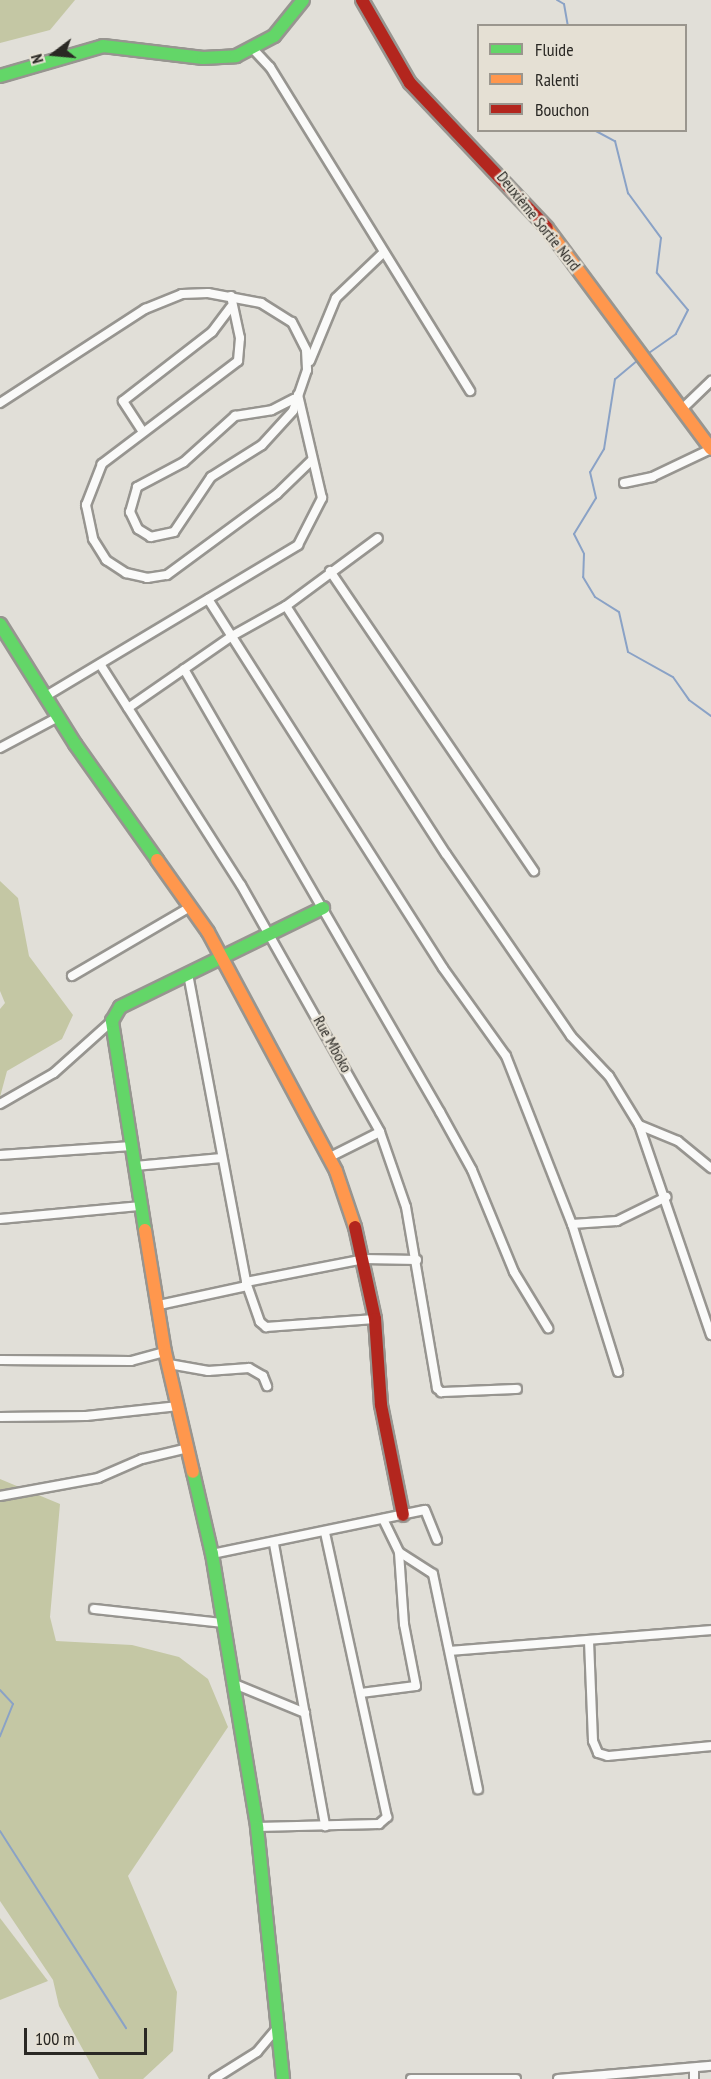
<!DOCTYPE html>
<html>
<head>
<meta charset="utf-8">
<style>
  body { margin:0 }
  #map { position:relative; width:711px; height:2079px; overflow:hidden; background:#e1dfd8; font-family:"PT Sans Narrow",sans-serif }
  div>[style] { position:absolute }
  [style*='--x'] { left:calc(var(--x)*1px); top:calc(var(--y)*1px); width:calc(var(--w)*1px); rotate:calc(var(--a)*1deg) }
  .green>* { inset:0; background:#c4c7a4 }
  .stream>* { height:2px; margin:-1px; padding:0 1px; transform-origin:1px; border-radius:1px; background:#8aa2c6 }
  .roads { filter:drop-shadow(2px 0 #979590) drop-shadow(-2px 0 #979590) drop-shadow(0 2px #979590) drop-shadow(0 -2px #979590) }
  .street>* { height:8px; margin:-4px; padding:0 4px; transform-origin:4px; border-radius:4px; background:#fafaf9 }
  .fast>* { height:12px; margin:-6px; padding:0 6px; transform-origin:6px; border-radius:6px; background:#63d668 }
  .slow>* { height:12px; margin:-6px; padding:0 6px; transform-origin:6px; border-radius:6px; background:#ff974d }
  .jam>* { height:12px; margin:-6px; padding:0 6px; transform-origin:6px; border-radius:6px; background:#b3261e }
  span { translate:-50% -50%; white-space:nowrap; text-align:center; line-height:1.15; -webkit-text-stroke:4.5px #e5e0d4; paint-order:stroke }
  .street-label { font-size:16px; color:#2a2824 }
  .legend { position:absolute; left:477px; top:24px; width:210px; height:108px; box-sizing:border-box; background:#e5e0d4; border:2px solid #9a968e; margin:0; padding:8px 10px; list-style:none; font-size:18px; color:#2a2824 }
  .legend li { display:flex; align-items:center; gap:12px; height:30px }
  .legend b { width:30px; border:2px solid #9a968e }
  .north { position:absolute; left:24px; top:24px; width:60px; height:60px; -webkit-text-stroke:4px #e5e0d4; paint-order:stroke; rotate:254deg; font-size:16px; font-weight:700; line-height:24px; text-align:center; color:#2a2824 }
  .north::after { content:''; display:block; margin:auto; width:21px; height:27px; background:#2a2824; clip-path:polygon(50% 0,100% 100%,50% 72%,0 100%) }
  .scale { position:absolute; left:24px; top:2028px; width:123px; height:27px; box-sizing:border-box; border:3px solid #2a2824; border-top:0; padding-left:8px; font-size:18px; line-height:21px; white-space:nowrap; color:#2a2824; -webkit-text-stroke:4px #e5e0d4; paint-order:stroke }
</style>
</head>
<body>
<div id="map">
  <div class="green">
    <div style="clip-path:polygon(0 0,75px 0,50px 30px,0 43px)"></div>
    <div style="clip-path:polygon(0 881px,18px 898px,29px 956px,73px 1015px,62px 1039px,7px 1071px,0 1097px,0 1009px,5px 1003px,0 991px)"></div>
    <div style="clip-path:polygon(0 1479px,60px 1504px,50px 1617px,56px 1641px,132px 1645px,179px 1657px,208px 1679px,228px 1727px,128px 1876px,177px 1992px,173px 2051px,143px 2079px,99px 2079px,59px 2006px,53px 1980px,0 1901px)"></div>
    <div style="clip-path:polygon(0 1918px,48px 1981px,0 2000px)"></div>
  </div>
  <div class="stream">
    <div style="--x:557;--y:0;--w:8;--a:30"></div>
    <div style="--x:564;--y:4;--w:22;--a:80"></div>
    <div style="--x:594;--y:130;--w:24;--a:28"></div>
    <div style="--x:615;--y:141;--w:54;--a:76"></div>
    <div style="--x:628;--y:193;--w:56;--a:53.7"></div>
    <div style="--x:661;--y:238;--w:35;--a:97"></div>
    <div style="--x:657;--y:273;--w:48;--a:50"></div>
    <div style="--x:688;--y:310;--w:27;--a:117"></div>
    <div style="--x:676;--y:334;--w:37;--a:145"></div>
    <div style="--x:638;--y:360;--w:30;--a:140"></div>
    <div style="--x:615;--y:379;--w:71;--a:98.9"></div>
    <div style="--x:604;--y:449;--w:27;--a:121"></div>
    <div style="--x:590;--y:472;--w:27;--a:77"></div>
    <div style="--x:596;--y:498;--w:42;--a:121.4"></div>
    <div style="--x:574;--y:534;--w:22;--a:63"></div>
    <div style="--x:584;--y:554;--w:23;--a:92"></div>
    <div style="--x:583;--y:577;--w:23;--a:59"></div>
    <div style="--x:595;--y:597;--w:28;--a:32"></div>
    <div style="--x:619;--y:612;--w:41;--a:77.3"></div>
    <div style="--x:628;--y:652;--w:51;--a:29.1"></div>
    <div style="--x:673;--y:677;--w:28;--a:55"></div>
    <div style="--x:689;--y:700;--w:27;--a:36"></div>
    <div style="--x:0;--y:1690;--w:19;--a:47"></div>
    <div style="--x:13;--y:1704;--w:35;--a:112"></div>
    <div style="--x:0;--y:1831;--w:234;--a:57.4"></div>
  </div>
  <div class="roads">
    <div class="street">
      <div style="--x:253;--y:49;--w:25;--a:47"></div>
      <div style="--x:270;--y:67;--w:381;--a:58.3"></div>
      <div style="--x:231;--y:296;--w:43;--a:77.9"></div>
      <div style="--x:240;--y:338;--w:23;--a:95"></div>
      <div style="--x:238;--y:361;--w:171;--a:142.9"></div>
      <div style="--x:102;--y:464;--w:44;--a:111.3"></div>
      <div style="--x:86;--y:505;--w:35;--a:78"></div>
      <div style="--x:93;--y:539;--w:25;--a:58"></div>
      <div style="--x:106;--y:560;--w:24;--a:33"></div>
      <div style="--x:126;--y:573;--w:22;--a:13"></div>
      <div style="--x:147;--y:578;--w:20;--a:-9"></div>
      <div style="--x:167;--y:575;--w:137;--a:-36.4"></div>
      <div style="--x:277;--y:494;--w:49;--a:-44.2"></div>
      <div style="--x:310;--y:361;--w:68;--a:-67.6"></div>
      <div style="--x:336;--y:298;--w:66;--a:-43.8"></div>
      <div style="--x:0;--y:403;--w:173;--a:-33"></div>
      <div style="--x:145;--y:309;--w:40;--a:-22"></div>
      <div style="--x:182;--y:294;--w:26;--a:-2"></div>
      <div style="--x:208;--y:293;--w:54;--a:10.7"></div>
      <div style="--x:261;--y:303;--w:36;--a:32"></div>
      <div style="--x:292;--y:322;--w:31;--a:63"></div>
      <div style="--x:306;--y:350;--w:20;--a:87"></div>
      <div style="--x:307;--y:370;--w:43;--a:108.9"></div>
      <div style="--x:293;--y:411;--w:46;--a:132.4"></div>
      <div style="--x:262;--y:445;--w:60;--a:147.9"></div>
      <div style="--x:211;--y:477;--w:66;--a:123.9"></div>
      <div style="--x:174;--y:532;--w:24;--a:168"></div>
      <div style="--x:151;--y:537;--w:15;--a:-148"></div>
      <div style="--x:138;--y:529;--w:19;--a:-115"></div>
      <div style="--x:130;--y:512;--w:26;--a:-74"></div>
      <div style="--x:137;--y:487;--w:53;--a:-28"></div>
      <div style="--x:184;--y:462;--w:69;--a:-42"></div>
      <div style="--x:235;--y:416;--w:37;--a:-9"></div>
      <div style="--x:272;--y:410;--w:25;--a:-27"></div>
      <div style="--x:681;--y:410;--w:42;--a:-44"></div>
      <div style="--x:143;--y:432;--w:37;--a:-123"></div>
      <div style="--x:123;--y:401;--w:113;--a:-37.8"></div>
      <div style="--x:212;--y:332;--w:31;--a:-53"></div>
      <div style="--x:624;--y:483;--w:29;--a:-12"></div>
      <div style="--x:652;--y:477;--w:65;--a:-25.4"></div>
      <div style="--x:330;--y:571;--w:363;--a:55.8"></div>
      <div style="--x:208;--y:599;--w:437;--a:57.5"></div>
      <div style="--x:443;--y:968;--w:108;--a:54.4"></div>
      <div style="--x:506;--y:1056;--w:180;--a:68.6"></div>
      <div style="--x:572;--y:1224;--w:155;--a:72.7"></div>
      <div style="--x:286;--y:606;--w:295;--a:57.2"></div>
      <div style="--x:446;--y:854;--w:221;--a:55.5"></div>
      <div style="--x:571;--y:1036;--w:55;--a:46.5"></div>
      <div style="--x:609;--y:1076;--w:57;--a:58.5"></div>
      <div style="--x:639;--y:1125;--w:222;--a:71.1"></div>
      <div style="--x:100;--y:664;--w:262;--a:57.5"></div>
      <div style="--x:241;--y:885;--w:283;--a:60.6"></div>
      <div style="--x:380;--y:1132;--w:79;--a:70.9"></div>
      <div style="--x:406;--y:1207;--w:184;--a:80.3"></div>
      <div style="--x:437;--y:1388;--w:6;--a:45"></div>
      <div style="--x:441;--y:1392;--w:76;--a:-2.3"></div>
      <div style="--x:184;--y:669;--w:512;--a:59.98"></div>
      <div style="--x:440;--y:1112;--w:66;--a:61.1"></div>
      <div style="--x:472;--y:1170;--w:110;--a:67.6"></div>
      <div style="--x:514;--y:1272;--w:66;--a:58.7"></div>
      <div style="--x:46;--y:696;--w:294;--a:-30.9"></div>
      <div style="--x:298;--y:545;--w:53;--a:-62.9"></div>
      <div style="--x:322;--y:498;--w:106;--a:-103.1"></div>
      <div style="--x:128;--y:708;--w:126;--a:-34.7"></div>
      <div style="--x:232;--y:636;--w:62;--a:-29.1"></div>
      <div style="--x:286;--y:606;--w:114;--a:-36.5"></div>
      <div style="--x:0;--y:748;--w:66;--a:-28.1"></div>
      <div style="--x:188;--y:974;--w:313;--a:79.3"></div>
      <div style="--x:246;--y:1282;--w:42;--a:70.7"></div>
      <div style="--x:260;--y:1322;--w:8;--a:40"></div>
      <div style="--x:266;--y:1327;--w:109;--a:-4.2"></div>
      <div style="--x:72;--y:976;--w:137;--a:-30.3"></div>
      <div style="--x:0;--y:1104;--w:62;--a:-29.9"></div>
      <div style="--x:54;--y:1073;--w:78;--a:-41.9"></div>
      <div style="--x:639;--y:1125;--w:42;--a:22.3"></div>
      <div style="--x:678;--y:1141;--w:43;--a:39.3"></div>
      <div style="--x:0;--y:1155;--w:132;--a:-3.9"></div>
      <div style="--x:330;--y:1157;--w:56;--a:-26.6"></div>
      <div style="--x:135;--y:1166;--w:87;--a:-5.3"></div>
      <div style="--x:0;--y:1219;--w:142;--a:-5.3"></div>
      <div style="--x:572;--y:1224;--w:45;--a:-3.8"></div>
      <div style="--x:617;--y:1221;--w:55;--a:-26.1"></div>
      <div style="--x:246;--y:1282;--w:120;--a:-11"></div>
      <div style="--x:364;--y:1259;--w:53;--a:1.1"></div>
      <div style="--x:159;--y:1305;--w:90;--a:-12.2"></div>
      <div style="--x:0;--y:1360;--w:131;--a:0.4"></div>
      <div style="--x:131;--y:1361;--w:35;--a:-15"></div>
      <div style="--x:169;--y:1364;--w:40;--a:10"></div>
      <div style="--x:208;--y:1371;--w:41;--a:-4.2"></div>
      <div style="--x:249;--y:1368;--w:16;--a:30"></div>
      <div style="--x:263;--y:1376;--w:11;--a:68"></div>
      <div style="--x:0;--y:1417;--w:86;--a:-0.7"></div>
      <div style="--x:86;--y:1416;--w:93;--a:-6.2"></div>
      <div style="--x:0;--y:1496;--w:100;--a:-10.4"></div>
      <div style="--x:98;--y:1478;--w:48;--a:-23.4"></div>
      <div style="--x:142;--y:1459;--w:47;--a:-13.4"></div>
      <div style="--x:383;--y:1519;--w:37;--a:64"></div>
      <div style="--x:399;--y:1552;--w:40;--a:32.9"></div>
      <div style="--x:433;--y:1574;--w:220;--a:78.2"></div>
      <div style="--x:274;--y:1544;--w:287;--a:79.7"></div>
      <div style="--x:212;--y:1554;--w:217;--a:-11.7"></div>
      <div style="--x:425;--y:1510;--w:32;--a:68"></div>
      <div style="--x:94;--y:1609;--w:129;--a:6.2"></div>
      <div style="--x:589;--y:1641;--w:100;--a:87.7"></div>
      <div style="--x:593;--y:1741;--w:13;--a:67"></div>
      <div style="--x:598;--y:1753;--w:10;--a:17"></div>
      <div style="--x:608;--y:1756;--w:103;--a:-5.5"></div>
      <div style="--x:450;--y:1651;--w:262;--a:-4.6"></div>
      <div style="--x:232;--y:1683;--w:79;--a:22.3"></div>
      <div style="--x:361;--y:1693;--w:55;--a:-7.3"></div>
      <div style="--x:416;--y:1686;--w:63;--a:-101"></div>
      <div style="--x:404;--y:1624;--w:72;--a:-94"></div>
      <div style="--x:257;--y:1827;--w:122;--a:-1.4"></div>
      <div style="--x:379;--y:1824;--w:11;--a:-41"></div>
      <div style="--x:387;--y:1817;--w:291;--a:-102.3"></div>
      <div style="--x:694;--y:2068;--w:11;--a:90"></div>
      <div style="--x:214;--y:2079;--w:51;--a:-32.1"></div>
      <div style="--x:257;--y:2052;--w:33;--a:-50"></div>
      <div style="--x:411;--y:2079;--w:105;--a:0"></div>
      <div style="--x:558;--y:2079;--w:154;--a:-4.9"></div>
    </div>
    <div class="fast">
      <div style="--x:0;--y:76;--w:107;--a:-16.2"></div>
      <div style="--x:103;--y:46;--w:101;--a:6.8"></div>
      <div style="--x:203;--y:58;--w:33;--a:-3"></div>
      <div style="--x:236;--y:56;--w:43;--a:-27.8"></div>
      <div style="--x:274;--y:36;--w:46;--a:-51.1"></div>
      <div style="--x:0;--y:624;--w:142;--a:58"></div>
      <div style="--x:75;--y:744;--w:142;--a:54.7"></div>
      <div style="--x:145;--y:1230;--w:212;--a:-99"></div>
      <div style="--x:112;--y:1021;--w:16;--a:-60"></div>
      <div style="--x:120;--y:1007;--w:226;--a:-26"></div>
      <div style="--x:193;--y:1472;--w:84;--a:77"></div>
      <div style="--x:212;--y:1554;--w:277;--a:80.6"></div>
      <div style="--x:257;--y:1827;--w:253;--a:84.1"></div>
    </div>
    <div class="slow">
      <div style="--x:547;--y:228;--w:275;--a:53.4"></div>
      <div style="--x:157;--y:860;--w:88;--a:54.7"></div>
      <div style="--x:208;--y:932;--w:271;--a:61.8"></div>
      <div style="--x:336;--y:1171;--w:59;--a:71.3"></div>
      <div style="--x:145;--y:1230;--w:124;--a:80.7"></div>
      <div style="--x:165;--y:1352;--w:123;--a:76.9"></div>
    </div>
    <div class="jam">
      <div style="--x:362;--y:0;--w:96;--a:60"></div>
      <div style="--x:410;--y:83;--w:199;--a:46.6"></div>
      <div style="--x:355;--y:1227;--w:94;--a:77.7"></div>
      <div style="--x:375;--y:1319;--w:86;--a:86"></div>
      <div style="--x:381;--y:1405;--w:112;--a:78.7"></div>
    </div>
  </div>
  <div class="street-label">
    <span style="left:539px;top:221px;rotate:51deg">Deuxième Sortie Nord</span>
    <span style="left:333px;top:1044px;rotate:61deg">Rue Mboko</span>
  </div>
  <ul class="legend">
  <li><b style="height:8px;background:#63d668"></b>Fluide</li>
  <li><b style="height:8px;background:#ff974d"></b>Ralenti</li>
  <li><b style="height:8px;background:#b3261e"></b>Bouchon</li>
  </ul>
  <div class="north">N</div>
  <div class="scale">100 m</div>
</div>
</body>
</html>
